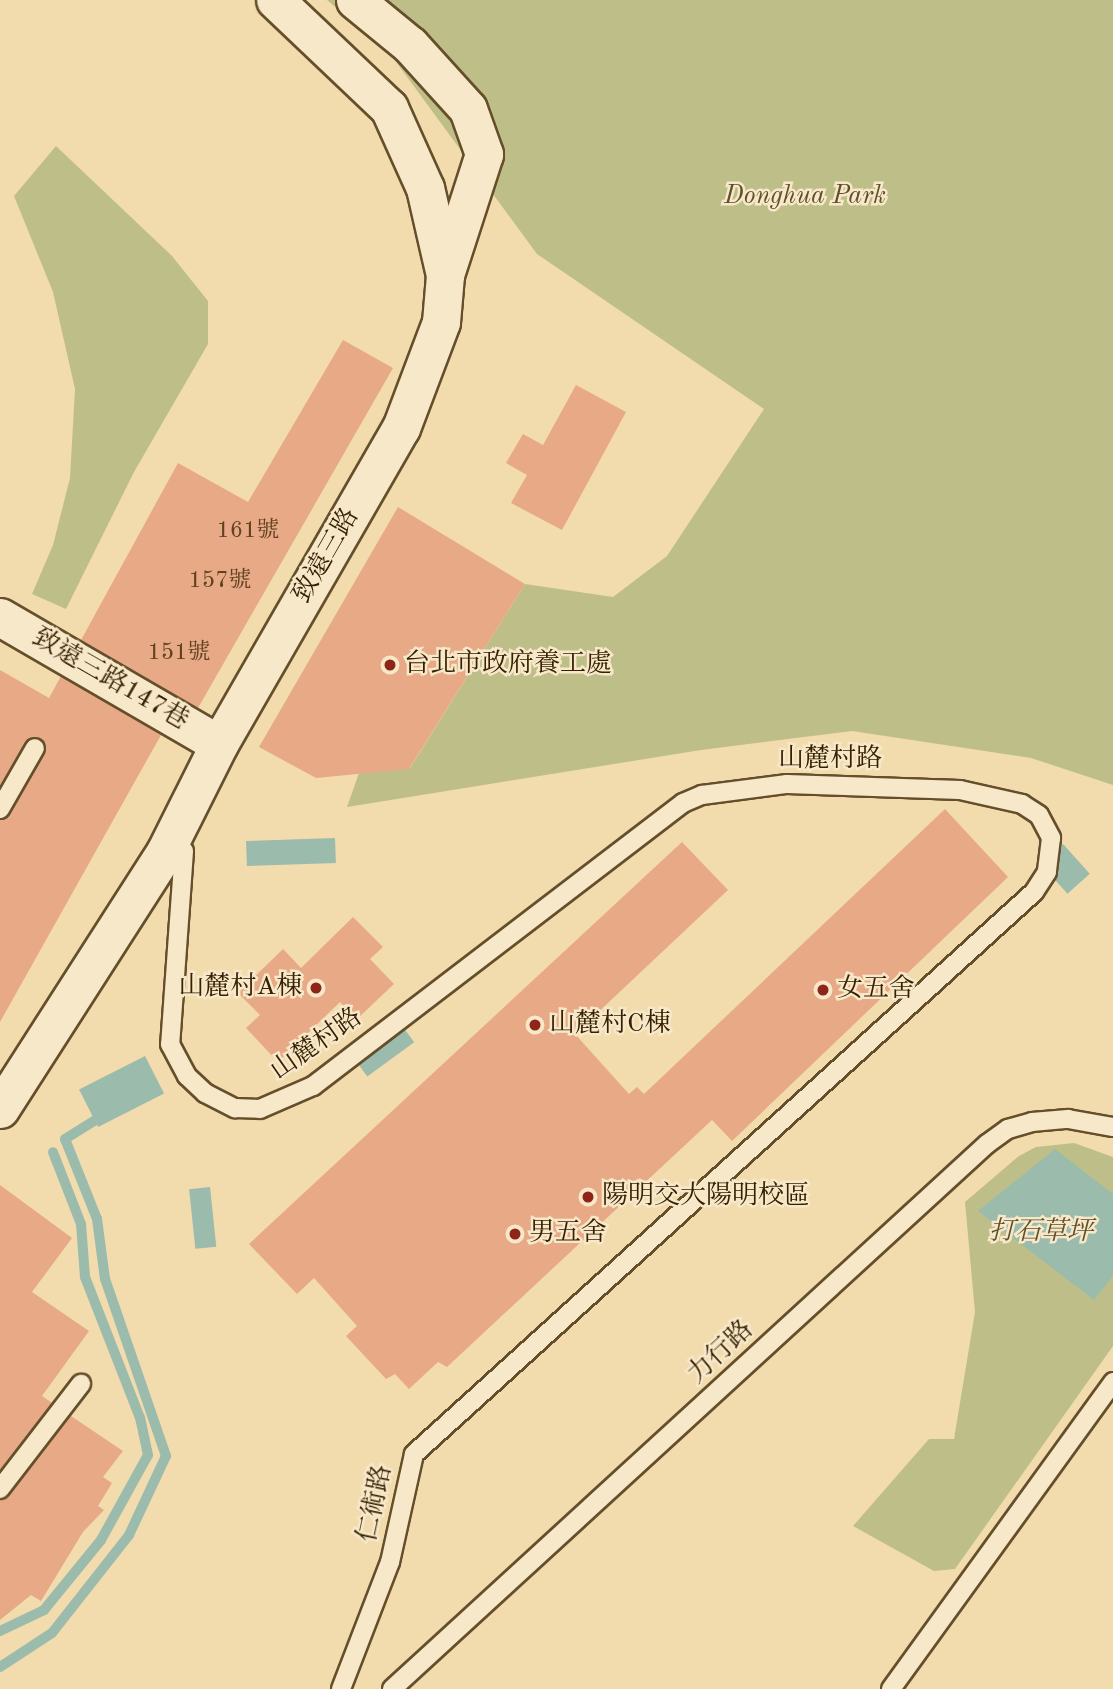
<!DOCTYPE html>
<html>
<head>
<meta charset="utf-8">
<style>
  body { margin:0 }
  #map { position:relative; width:1113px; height:1689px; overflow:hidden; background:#f2dbad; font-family:"Old Standard TT","Noto Serif TC",serif }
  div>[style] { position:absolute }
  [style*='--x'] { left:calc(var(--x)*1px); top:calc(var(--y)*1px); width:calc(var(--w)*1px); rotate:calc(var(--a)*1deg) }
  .green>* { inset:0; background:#bebf88 }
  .water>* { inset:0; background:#9bbbad; transform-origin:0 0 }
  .stream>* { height:10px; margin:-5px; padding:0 5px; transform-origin:5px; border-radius:5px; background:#9bbbad }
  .building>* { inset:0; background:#e8aa86 }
  .roads { filter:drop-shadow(2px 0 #654f2b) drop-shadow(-2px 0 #654f2b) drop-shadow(0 2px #654f2b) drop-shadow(0 -2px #654f2b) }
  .lane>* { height:18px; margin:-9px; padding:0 9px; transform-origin:9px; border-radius:9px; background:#f7e8ca }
  .street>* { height:37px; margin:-18.5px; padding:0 18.5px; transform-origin:18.5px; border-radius:18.5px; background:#f7e8ca }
  .dots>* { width:19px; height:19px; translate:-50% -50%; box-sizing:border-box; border:4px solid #f7e8ca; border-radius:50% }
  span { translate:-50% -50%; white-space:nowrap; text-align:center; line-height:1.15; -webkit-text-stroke:5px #f7e8ca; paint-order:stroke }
  .number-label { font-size:23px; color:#624222 }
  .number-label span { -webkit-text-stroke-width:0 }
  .park-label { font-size:26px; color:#5f5029; font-style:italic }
  .street-label { font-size:26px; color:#362000 }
  .poi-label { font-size:26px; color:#362000 }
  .left { translate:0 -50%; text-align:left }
  .right { translate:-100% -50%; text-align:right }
</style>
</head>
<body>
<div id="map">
  <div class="green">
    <div style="clip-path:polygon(327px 0,1113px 0,1113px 785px,1031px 758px,852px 731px,701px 750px,347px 807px,359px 773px,410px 768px,525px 584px,613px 597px,667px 556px,764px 409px,537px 254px,388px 51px)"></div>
    <div style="clip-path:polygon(56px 146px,172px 256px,208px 301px,208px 344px,134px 472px,66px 609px,32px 594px,53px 545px,70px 478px,75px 389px,53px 292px,14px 196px)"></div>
    <div style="clip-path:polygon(1074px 1143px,1113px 1157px,1113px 1346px,955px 1569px,934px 1571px,853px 1526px,929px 1439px,954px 1439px,975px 1312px,965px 1202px,1019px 1156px,1036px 1147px)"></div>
  </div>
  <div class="water">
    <div style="left:335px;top:838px;width:25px;height:89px;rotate:88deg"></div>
    <div style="left:1063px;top:844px;width:40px;height:30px;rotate:48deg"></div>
    <div style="left:403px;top:1027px;width:19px;height:58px;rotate:54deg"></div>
    <div style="left:145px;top:1056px;width:42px;height:74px;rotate:63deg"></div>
    <div style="clip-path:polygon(1055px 1149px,1113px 1194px,1113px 1276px,1094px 1300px,978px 1211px)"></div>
    <div style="left:210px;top:1187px;width:60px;height:21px;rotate:84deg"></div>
  </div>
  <div class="stream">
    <div style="--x:0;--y:1631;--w:49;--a:-25.5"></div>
    <div style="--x:44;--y:1610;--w:90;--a:-50.8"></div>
    <div style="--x:101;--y:1540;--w:97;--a:-61.1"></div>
    <div style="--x:148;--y:1455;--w:38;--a:-102"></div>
    <div style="--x:140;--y:1418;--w:151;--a:-111.3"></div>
    <div style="--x:85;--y:1277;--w:53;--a:-94.3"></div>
    <div style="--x:81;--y:1224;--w:77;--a:-111.3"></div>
    <div style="--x:0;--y:1667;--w:62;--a:-33.2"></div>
    <div style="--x:52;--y:1633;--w:125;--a:-51.8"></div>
    <div style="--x:129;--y:1535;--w:87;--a:-64.9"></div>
    <div style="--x:166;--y:1456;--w:187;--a:-109"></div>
    <div style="--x:105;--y:1279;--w:61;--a:-97.6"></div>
    <div style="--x:97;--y:1219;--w:86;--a:-111.8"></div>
    <div style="--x:65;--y:1139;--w:36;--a:-32"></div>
  </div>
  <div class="building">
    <div style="clip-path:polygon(343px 340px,393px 368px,198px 708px,81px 640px,178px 463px,248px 502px)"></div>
    <div style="clip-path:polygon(576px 385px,626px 412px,562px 530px,511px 503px,527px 475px,506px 463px,523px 434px,543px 445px)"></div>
    <div style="clip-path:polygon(398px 507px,525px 584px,409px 769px,316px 778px,259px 747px)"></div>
    <div style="clip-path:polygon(0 670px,49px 698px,61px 676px,161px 735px,0 1022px,0 820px,10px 815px,46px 749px,40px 738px,29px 739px,0 786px)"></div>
    <div style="clip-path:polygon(945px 809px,1008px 877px,732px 1141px,712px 1120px,447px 1367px,438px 1362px,409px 1389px,395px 1374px,386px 1379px,346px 1336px,357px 1326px,314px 1278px,297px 1294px,249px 1244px,682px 842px,728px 890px,575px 1034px,629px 1094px,637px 1087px,644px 1094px)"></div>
    <div style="clip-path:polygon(353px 917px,383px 947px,370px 959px,394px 984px,356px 1020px,340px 1002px,278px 1062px,246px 1028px,260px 1015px,238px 993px,283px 949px,301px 968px)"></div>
    <div style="clip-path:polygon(0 1185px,72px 1238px,32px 1292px,89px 1331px,42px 1396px,52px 1403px,0 1470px)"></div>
    <div style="clip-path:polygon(71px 1416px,123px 1451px,103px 1477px,112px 1483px,98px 1506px,104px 1510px,83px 1532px,41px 1601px,31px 1595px,0 1620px,0 1500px)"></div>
  </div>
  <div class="roads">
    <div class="lane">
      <div style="--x:0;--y:809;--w:70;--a:-60.2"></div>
      <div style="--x:168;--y:844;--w:17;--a:24"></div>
      <div style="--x:184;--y:851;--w:194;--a:94.1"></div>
      <div style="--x:170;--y:1044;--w:36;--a:62"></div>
      <div style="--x:187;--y:1076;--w:25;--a:43"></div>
      <div style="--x:205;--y:1093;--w:34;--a:27"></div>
      <div style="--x:235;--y:1108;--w:25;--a:2"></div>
      <div style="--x:260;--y:1109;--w:58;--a:-23.5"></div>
      <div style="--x:313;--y:1086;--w:466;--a:-37.4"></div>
      <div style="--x:683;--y:803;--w:21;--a:-23"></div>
      <div style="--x:702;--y:795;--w:86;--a:-7.4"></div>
      <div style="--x:787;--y:784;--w:173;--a:2"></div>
      <div style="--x:960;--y:790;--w:64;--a:12.7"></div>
      <div style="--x:1022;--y:804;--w:20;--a:33"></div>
      <div style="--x:1039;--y:815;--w:26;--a:62"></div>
      <div style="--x:1051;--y:838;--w:34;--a:97"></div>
      <div style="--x:1047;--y:872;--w:24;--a:123"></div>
      <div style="--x:1034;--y:892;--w:837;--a:137.81"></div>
      <div style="--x:414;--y:1454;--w:111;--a:102.5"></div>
      <div style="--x:390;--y:1562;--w:136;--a:111.1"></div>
      <div style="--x:0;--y:1489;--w:133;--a:-52.4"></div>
      <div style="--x:392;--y:1689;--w:807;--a:-42.49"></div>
      <div style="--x:987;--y:1144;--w:26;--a:-36"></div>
      <div style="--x:1008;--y:1129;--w:25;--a:-16"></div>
      <div style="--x:1032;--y:1122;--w:36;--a:-5"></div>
      <div style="--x:1068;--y:1119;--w:46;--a:10.1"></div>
      <div style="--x:891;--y:1689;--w:379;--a:-54.1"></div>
    </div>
    <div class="street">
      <div style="--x:355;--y:0;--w:71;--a:39.3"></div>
      <div style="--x:410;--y:45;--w:86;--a:47.8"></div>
      <div style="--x:468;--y:109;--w:48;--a:70.4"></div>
      <div style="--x:484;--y:154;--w:127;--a:107.9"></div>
      <div style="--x:0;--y:617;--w:253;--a:30.1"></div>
      <div style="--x:0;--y:1109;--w:308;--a:-57.3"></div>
      <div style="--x:166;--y:850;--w:119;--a:-63.4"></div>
      <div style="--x:219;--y:744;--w:365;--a:-60.1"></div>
      <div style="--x:401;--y:428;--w:113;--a:-69.3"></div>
      <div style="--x:441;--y:322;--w:47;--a:-85.1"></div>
      <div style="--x:445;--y:275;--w:89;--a:-102.9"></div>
      <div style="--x:425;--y:188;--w:88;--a:-114.2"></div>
      <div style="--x:389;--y:108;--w:157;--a:-136.5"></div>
    </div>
  </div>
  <div class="dots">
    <div style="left:390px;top:665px;background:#8f2418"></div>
    <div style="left:316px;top:988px;background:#8f2418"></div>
    <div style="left:823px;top:990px;background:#8f2418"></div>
    <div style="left:535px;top:1025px;background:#8f2418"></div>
    <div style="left:588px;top:1197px;background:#8f2418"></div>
    <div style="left:515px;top:1234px;background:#8f2418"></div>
  </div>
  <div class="number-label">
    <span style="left:248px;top:531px">161號</span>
    <span style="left:220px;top:581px">157號</span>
    <span style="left:179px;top:653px">151號</span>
  </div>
  <div class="park-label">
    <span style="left:805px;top:197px">Donghua Park</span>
    <span style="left:1041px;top:1233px">打石草坪</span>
  </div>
  <div class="street-label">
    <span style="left:327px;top:556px;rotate:-60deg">致遠三路</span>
    <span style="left:110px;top:680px;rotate:30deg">致遠三路147巷</span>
    <span style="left:830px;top:760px">山麓村路</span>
    <span style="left:317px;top:1045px;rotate:-35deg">山麓村路</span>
    <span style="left:721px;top:1353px;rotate:-43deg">力行路</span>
    <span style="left:376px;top:1504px;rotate:-78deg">仁術路</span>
  </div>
  <div class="poi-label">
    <span class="left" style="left:404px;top:665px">台北市政府養工處</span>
    <span class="right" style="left:302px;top:988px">山麓村A棟</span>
    <span class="left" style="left:837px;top:990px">女五舍</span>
    <span class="left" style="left:549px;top:1025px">山麓村C棟</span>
    <span class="left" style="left:602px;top:1197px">陽明交大陽明校區</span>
    <span class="left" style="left:529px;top:1234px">男五舍</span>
  </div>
</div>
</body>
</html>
